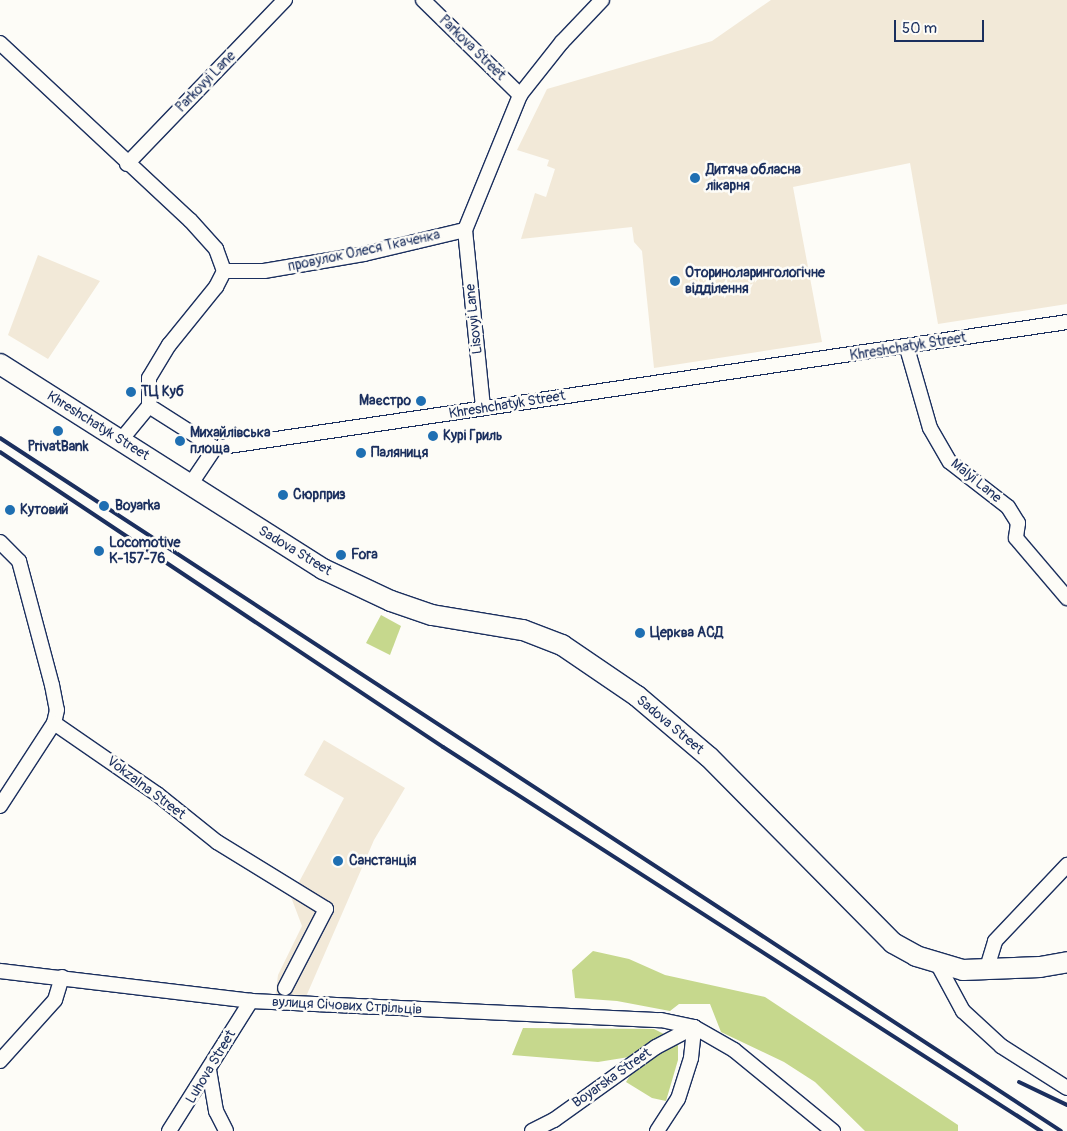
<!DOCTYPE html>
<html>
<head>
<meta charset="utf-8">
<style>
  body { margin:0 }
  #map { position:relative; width:1067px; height:1131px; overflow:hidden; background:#fdfcf7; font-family:Pangolin,sans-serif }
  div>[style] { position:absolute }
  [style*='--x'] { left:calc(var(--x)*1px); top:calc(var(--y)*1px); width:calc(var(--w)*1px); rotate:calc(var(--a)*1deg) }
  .built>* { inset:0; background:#f2e9d8 }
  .green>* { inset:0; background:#c6d88d }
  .roads { filter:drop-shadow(1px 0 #1b2f5e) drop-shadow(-1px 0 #1b2f5e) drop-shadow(0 1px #1b2f5e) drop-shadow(0 -1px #1b2f5e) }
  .street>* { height:14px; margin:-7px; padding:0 7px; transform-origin:7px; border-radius:7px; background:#fdfcf7 }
  .secondary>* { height:20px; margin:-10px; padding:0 10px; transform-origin:10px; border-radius:10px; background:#fdfcf7 }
  .rail>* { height:4px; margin:-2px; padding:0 2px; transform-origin:2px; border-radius:2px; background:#1b2f5e }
  .dots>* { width:14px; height:14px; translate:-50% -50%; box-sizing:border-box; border:2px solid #fdfcf7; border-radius:50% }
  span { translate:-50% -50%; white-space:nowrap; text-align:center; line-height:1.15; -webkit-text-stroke:5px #fdfcf7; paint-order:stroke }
  .street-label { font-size:14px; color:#1b2f5e }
  .poi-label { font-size:14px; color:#1b2f5e; font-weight:700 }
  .left { translate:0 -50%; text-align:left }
  .right { translate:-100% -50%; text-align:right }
  .scale { position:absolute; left:894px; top:20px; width:90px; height:22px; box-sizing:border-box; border:2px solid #1b2f5e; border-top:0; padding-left:6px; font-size:15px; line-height:18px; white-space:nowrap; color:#1b2f5e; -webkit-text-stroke:4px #fdfcf7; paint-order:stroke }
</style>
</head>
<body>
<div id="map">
  <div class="built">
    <div style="clip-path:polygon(771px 0,1067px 0,1067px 304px,938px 324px,910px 163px,793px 187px,822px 342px,654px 368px,642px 251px,634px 242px,632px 227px,521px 239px,535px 193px,546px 197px,555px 169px,547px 166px,549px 160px,517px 150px,547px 89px,712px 41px)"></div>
    <div style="clip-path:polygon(38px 255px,100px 281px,48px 359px,8px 335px)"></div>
    <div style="clip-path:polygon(324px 740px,405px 788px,374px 840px,305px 999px,275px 999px,278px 975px,302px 926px,291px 897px,344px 798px,304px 775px)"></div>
  </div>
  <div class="green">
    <div style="clip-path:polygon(381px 615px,401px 626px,390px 655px,366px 643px)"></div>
    <div style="clip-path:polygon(593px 951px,629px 959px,665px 975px,765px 997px,958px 1125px,958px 1131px,865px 1131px,815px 1082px,784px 1062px,721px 1032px,710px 1004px,679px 1004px,670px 1011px,617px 1001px,575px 998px,572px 970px)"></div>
    <div style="clip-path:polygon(523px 1028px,654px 1029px,678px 1041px,678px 1060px,666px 1101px,652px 1098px,626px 1082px,634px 1069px,629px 1057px,598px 1062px,512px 1055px)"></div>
  </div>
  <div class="roads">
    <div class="street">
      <div style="--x:423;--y:0;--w:136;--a:44.4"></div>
      <div style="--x:0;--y:43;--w:260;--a:43"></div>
      <div style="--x:190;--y:220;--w:39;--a:48"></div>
      <div style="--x:216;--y:249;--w:23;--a:70"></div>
      <div style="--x:127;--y:164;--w:228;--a:-46.1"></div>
      <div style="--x:465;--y:230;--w:179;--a:84.2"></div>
      <div style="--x:224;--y:271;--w:40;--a:0"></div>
      <div style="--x:264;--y:271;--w:101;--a:-9.6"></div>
      <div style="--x:364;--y:254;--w:104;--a:-13.4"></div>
      <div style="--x:465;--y:230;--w:146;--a:-67.8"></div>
      <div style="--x:520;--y:95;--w:68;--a:-51.6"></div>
      <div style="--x:562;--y:42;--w:58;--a:-46.4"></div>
      <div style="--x:907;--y:348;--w:83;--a:74"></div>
      <div style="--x:930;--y:428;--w:39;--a:60"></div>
      <div style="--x:950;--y:462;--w:73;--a:37.8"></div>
      <div style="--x:1008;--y:507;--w:19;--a:58"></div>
      <div style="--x:1018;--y:523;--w:15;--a:98"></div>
      <div style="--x:1016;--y:538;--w:79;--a:49.6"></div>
      <div style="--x:149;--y:406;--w:28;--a:-90"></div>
      <div style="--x:149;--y:378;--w:39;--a:-59"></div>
      <div style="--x:169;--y:345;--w:75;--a:-51"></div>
      <div style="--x:216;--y:287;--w:18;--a:-63"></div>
      <div style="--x:121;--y:440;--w:44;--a:-50.5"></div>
      <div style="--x:149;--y:406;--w:78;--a:32.5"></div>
      <div style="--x:190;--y:485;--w:45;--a:-56"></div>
      <div style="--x:215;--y:448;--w:861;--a:-8.41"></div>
      <div style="--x:0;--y:542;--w:27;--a:45"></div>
      <div style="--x:19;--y:561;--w:128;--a:75.1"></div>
      <div style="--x:52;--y:685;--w:25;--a:79"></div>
      <div style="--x:57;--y:710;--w:13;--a:103"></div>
      <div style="--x:54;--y:723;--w:125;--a:34.6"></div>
      <div style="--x:157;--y:794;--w:77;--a:38.7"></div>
      <div style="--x:217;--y:842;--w:128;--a:31.6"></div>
      <div style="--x:326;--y:909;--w:89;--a:117.4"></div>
      <div style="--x:0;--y:806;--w:99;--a:-57"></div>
      <div style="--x:937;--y:963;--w:55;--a:61.6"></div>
      <div style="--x:963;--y:1011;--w:52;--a:42.6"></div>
      <div style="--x:1001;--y:1046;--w:78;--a:32.5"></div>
      <div style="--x:0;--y:971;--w:253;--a:6.8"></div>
      <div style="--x:251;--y:1001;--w:410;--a:2.7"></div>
      <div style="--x:661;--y:1020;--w:34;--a:12"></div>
      <div style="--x:694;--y:1027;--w:46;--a:29.9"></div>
      <div style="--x:734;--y:1050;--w:128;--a:39.3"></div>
      <div style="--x:986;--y:971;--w:31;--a:-73"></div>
      <div style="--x:995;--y:941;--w:105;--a:-46.5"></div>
      <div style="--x:0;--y:1061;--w:82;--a:-48"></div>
      <div style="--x:55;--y:1000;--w:24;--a:-73"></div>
      <div style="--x:209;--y:1070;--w:42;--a:80.3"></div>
      <div style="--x:216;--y:1111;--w:22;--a:63"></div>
      <div style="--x:169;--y:1131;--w:154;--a:-57.8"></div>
      <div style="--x:532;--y:1131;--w:25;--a:-27"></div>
      <div style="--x:554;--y:1120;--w:125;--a:-35.6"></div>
      <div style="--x:656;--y:1047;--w:43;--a:-27.8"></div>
      <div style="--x:657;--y:1131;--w:38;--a:-57"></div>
      <div style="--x:678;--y:1099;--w:43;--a:-72.4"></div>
      <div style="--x:691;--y:1058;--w:31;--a:-84"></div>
    </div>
    <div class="secondary">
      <div style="--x:0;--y:364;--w:383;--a:32.4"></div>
      <div style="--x:323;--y:569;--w:75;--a:25.2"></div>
      <div style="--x:391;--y:601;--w:43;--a:18.9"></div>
      <div style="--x:432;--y:615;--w:92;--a:9.4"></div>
      <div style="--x:523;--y:630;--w:42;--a:21"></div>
      <div style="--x:562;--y:645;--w:91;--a:34.2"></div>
      <div style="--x:637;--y:696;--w:94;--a:40.3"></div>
      <div style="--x:709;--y:757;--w:262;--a:45.3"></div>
      <div style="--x:893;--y:943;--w:26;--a:29"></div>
      <div style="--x:916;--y:956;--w:49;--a:16.6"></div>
      <div style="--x:963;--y:970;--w:77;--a:-2.2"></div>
      <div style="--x:1040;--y:967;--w:27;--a:-10"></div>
    </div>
  </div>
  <div class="rail">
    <div style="--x:0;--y:438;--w:1267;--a:33.15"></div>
    <div style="--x:0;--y:452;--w:532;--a:33.66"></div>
    <div style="--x:443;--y:747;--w:711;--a:32.71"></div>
    <div style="--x:1019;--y:1082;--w:53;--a:25.6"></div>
  </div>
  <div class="dots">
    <div style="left:695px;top:178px;background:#1f6fb2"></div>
    <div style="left:675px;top:281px;background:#1f6fb2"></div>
    <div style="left:131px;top:392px;background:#1f6fb2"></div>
    <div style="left:421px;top:401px;background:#1f6fb2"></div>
    <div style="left:58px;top:431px;background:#1f6fb2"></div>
    <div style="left:433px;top:436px;background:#1f6fb2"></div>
    <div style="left:180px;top:441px;background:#1f6fb2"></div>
    <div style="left:361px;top:453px;background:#1f6fb2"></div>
    <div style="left:283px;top:495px;background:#1f6fb2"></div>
    <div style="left:104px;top:506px;background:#1f6fb2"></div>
    <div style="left:10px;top:510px;background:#1f6fb2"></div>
    <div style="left:99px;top:551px;background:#1f6fb2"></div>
    <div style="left:341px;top:555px;background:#1f6fb2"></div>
    <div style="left:640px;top:633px;background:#1f6fb2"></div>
    <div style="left:338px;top:861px;background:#1f6fb2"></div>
  </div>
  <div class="street-label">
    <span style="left:472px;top:48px;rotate:44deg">Parkova Street</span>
    <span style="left:206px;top:82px;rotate:-46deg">Parkovyi Lane</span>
    <span style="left:364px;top:251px;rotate:-12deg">провулок Олеся Ткаченка</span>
    <span style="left:474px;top:319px;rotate:-96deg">Lisovyi Lane</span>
    <span style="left:908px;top:347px;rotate:-9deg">Khreshchatyk Street</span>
    <span style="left:507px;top:405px;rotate:-9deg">Khreshchatyk Street</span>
    <span style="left:98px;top:426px;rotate:32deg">Khreshchatyk Street</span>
    <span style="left:976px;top:481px;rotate:39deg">Malyi Lane</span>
    <span style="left:295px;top:551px;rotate:31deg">Sadova Street</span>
    <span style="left:670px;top:725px;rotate:40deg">Sadova Street</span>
    <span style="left:146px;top:788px;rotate:37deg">Vokzalna Street</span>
    <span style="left:347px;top:1006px;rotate:3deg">вулиця Січових Стрільців</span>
    <span style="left:211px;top:1067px;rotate:-59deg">Luhova Street</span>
    <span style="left:612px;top:1078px;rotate:-35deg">Boyarska Street</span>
  </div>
  <div class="poi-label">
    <span class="left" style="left:706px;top:178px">Дитяча обласна<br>лікарня</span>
    <span class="left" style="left:685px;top:281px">Оториноларингологічне<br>відділення</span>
    <span class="left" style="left:141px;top:392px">ТЦ Куб</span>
    <span class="right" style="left:411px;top:401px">Маєстро</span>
    <span class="left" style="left:190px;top:441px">Михайлівська<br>площа</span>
    <span class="left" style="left:443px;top:436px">Курі Гриль</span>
    <span style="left:58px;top:447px">PrivatBank</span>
    <span class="left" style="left:371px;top:453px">Паляниця</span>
    <span class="left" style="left:293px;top:495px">Сюрприз</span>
    <span class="left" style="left:115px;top:506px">Boyarka</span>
    <span class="left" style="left:20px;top:510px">Кутовий</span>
    <span class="left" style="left:109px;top:551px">Locomotive<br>K-157-76</span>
    <span class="left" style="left:351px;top:555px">Fora</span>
    <span class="left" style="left:650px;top:633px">Церква АСД</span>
    <span class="left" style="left:349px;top:861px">Санстанція</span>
  </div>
  <div class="scale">50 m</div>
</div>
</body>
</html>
